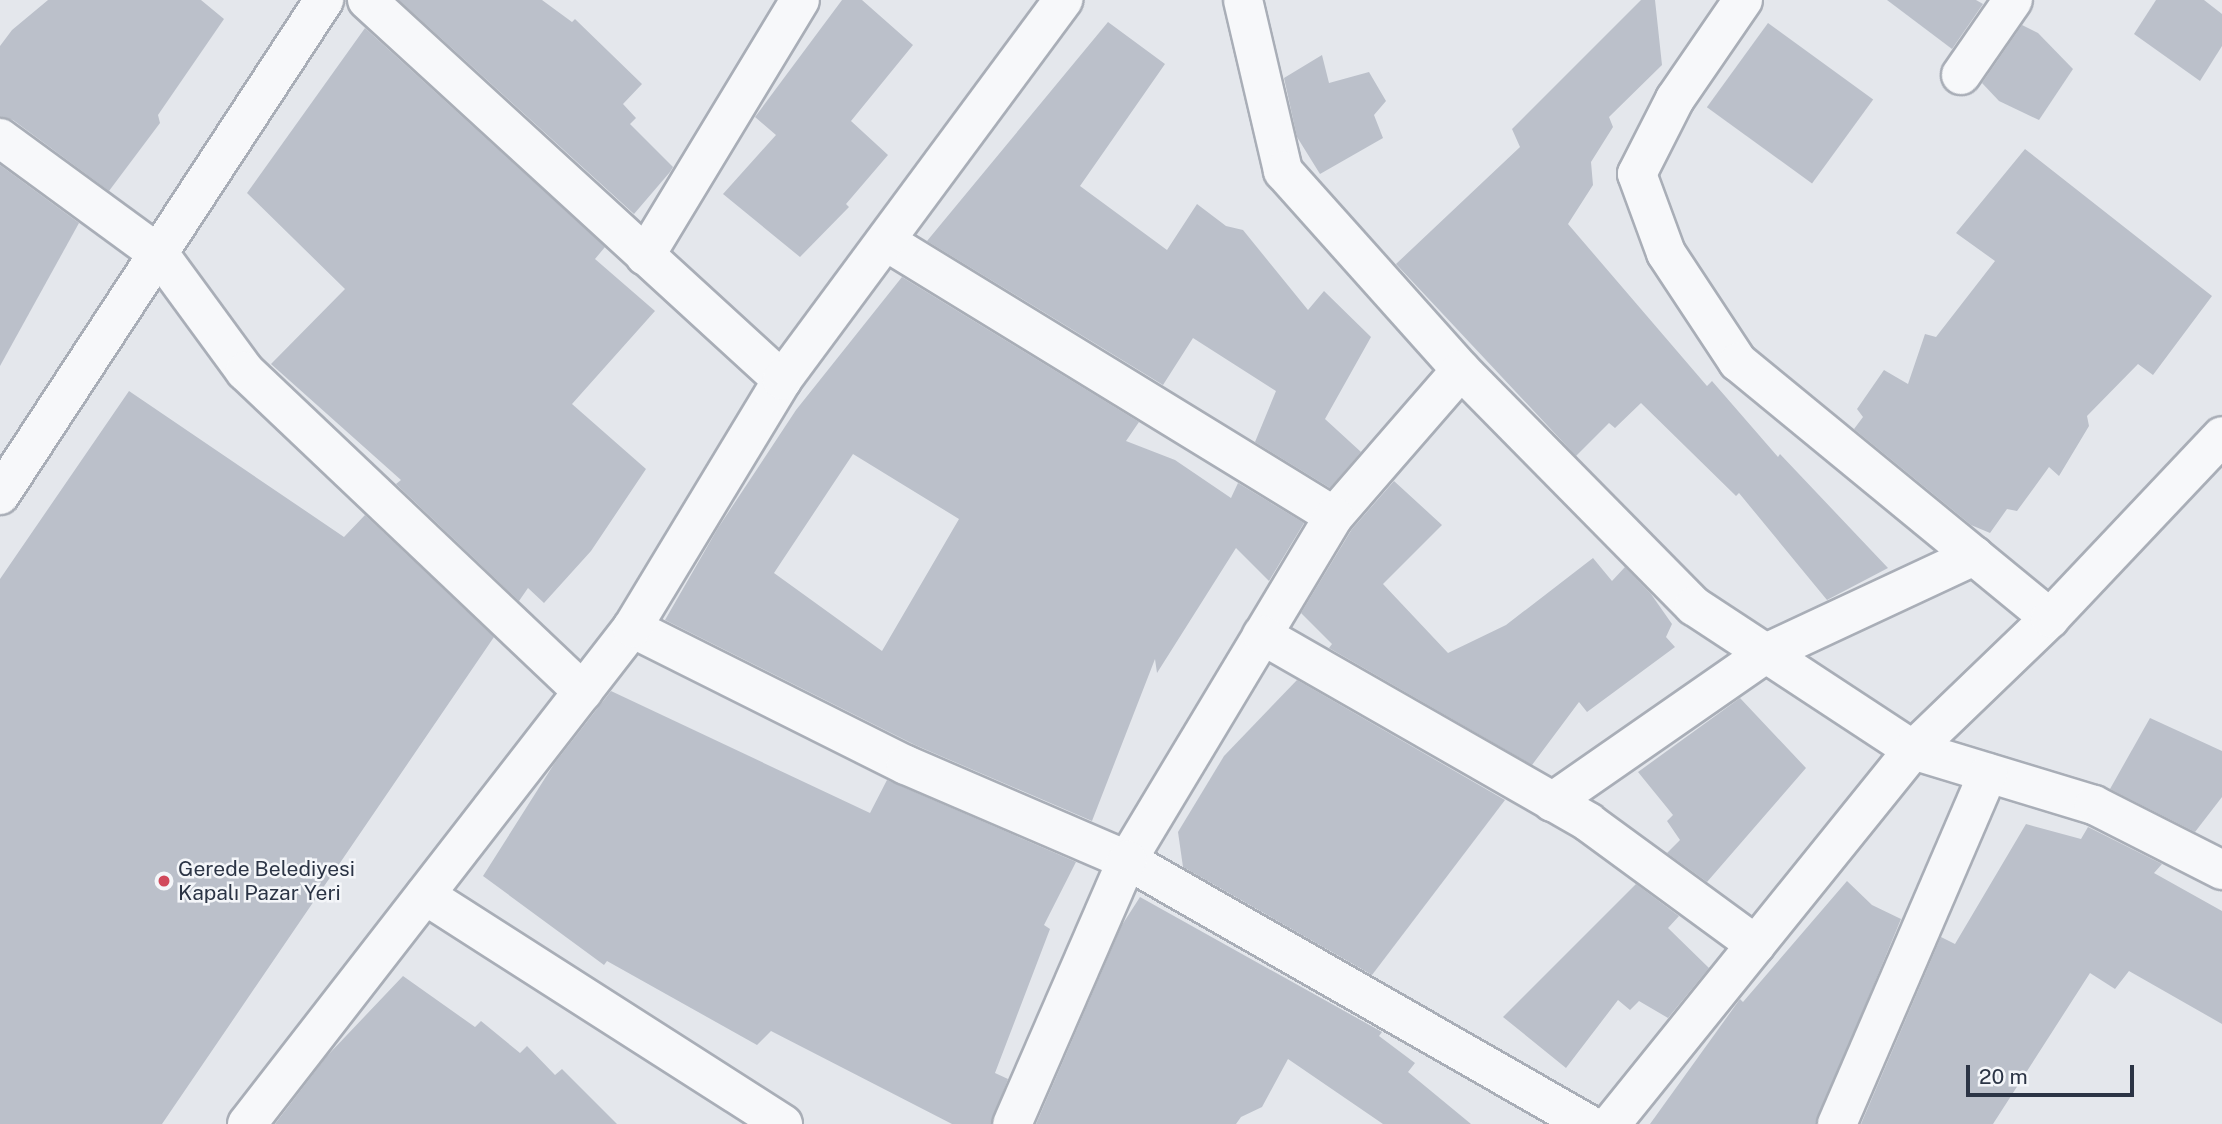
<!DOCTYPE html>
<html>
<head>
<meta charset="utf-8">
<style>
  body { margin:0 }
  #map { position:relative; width:2222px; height:1124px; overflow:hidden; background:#e4e7ec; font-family:"Public Sans",sans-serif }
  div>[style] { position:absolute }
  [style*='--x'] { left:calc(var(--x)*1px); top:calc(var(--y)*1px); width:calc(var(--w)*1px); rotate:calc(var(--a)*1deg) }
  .building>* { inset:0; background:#bbc0ca; transform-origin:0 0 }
  .roads { filter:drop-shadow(2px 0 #a9aeb7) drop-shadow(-2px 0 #a9aeb7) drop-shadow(0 2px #a9aeb7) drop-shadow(0 -2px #a9aeb7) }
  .minor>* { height:38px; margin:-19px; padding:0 19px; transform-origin:19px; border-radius:19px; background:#f7f8fa }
  .dots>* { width:19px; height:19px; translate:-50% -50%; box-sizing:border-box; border:4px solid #f4f6f9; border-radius:50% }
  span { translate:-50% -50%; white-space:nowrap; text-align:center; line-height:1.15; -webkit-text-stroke:5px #f4f6f9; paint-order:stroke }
  .poi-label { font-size:21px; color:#2b3445 }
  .left { translate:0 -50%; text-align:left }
  .scale { position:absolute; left:1966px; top:1065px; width:168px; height:32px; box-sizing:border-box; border:4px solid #2b3445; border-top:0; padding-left:9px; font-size:21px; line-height:24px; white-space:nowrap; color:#2b3445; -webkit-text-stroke:5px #f4f6f9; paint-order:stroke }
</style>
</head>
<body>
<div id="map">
  <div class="building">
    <div style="clip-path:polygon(48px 0,201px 0,224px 19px,158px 115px,160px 123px,109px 191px,13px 120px,0 117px,0 46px,12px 30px)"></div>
    <div style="clip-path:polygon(399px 0,542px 0,572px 22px,575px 19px,642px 84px,623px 104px,636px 118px,630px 124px,673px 167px,670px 172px,634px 214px)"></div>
    <div style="clip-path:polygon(842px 0,862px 0,913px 45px,851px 121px,888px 155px,846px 204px,849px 207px,800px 257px,723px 194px,776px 135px,755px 117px)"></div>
    <div style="clip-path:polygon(1641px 0,1655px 0,1662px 65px,1609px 117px,1613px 127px,1591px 162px,1593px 185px,1568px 224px,1707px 386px,1712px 381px,1778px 457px,1780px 454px,1888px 568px,1827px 600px,1739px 493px,1736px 496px,1641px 403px,1615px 428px,1609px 423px,1576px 456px,1396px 264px,1520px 147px,1512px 129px)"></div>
    <div style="clip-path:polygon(1887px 0,1976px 0,1983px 4px,1952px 49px)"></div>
    <div style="clip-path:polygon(2156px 0,2204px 0,2222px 14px,2222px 46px,2200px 81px,2134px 34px)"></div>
    <div style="clip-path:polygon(1108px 22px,1165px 64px,1080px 186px,1167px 250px,1197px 204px,1226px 226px,1243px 230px,1308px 310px,1324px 291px,1371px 337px,1325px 419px,1361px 452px,1330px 488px,1255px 442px,1276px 391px,1193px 338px,1163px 385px,927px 241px)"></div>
    <div style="left:1768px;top:23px;width:130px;height:104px;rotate:36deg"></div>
    <div style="clip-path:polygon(2022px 25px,2038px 33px,2073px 69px,2039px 120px,1999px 101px,1982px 83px)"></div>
    <div style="clip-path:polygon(365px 28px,605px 247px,595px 259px,655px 311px,572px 404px,646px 469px,591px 551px,544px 603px,528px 588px,519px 601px,396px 484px,401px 480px,271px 364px,345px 289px,247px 193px)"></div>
    <div style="clip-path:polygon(1322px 55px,1329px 83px,1369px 72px,1386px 101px,1374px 115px,1383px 138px,1320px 174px,1297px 137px,1284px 78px)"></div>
    <div style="clip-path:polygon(2025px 149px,2212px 296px,2153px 375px,2138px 364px,2087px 416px,2089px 426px,2059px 476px,2049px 467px,2017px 511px,2007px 509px,1990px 533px,1971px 525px,1854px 429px,1863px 417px,1857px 409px,1884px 370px,1908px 384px,1925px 334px,1936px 337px,1995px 261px,1956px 233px)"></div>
    <div style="clip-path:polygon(0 165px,79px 223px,0 366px)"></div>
    <div style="clip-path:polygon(evenodd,902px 277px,1139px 422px,1126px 441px,1175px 460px,1231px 498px,1238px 483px,1304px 523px,1269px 581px,1236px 548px,1157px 673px,1155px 659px,1092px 821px,915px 745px,665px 620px,718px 528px,796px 410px,902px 277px,853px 454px,959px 519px,882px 651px,774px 573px,853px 454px)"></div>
    <div style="clip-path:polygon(129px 391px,344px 537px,365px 515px,494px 637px,162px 1124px,0 1124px,0 579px)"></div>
    <div style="clip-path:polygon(1394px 481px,1442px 525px,1383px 584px,1448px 653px,1506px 625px,1593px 558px,1612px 581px,1625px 567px,1651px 594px,1672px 624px,1666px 637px,1675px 647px,1587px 712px,1579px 702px,1532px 765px,1329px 648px,1332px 644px,1301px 613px,1352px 529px)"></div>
    <div style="clip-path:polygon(1297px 680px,1505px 800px,1372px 975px,1183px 867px,1178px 832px,1224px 756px)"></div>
    <div style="clip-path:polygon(611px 691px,870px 813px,887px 780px,1076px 862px,1044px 925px,1050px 929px,995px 1073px,1008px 1079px,991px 1124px,952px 1124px,771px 1031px,757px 1045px,607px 961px,604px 965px,483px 876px,554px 764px)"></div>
    <div style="clip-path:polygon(1740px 698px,1806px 768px,1707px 882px,1667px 853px,1680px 840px,1667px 821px,1673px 815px,1638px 772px)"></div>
    <div style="clip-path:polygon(2150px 718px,2222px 751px,2222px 797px,2195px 832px,2110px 789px)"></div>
    <div style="clip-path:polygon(2026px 824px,2081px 839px,2088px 827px,2162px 864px,2154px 873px,2222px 911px,2222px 1024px,2129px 971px,2115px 989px,2090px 973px,1993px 1124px,1861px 1124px,1941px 937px,1955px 944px)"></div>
    <div style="clip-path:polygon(1847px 881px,1872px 905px,1901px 919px,1816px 1124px,1650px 1124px,1740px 999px,1743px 1002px)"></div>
    <div style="clip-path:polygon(1636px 884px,1679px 916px,1668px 928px,1709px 968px,1668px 1018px,1639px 1001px,1630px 1010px,1618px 1000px,1566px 1068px,1503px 1017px)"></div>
    <div style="clip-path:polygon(1140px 897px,1382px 1032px,1379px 1036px,1415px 1063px,1408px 1072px,1471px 1124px,1383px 1124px,1288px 1059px,1262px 1107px,1241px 1117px,1236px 1124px,1036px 1124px,1122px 925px)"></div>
    <div style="clip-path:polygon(403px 976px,475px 1027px,481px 1021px,520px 1053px,527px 1046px,555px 1075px,562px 1069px,617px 1124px,275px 1124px,327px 1056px)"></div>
  </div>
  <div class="roads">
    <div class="minor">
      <div style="--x:367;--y:0;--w:563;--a:42.48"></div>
      <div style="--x:1243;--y:0;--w:176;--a:76.8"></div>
      <div style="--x:1283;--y:171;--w:267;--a:48.2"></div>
      <div style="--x:1461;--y:370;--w:332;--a:45.4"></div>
      <div style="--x:1694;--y:606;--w:262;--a:33.3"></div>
      <div style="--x:1913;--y:750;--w:189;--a:16.9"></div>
      <div style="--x:2094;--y:805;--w:144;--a:26.9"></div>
      <div style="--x:1743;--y:0;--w:120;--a:124.5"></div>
      <div style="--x:1675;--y:99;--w:84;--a:116.9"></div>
      <div style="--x:1637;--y:174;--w:84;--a:69.8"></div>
      <div style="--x:1666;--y:253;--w:131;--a:56.6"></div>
      <div style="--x:1738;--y:362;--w:404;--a:39.4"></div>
      <div style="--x:1961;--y:75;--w:91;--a:-55.3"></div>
      <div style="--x:0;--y:138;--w:198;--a:36.2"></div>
      <div style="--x:160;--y:255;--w:144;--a:53.8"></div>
      <div style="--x:245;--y:371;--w:466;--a:43.5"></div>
      <div style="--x:887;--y:242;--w:524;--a:31.51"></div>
      <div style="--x:645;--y:256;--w:299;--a:-58.8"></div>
      <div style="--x:1461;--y:370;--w:194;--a:131"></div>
      <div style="--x:1334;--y:516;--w:401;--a:121"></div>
      <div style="--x:1127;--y:860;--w:531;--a:29.8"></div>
      <div style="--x:0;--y:495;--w:592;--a:-56.79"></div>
      <div style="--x:632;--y:628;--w:306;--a:26.6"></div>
      <div style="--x:906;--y:765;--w:241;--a:23.3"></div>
      <div style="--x:1127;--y:860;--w:288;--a:113.5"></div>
      <div style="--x:1262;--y:635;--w:376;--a:29.8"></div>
      <div style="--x:1588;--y:822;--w:208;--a:36.2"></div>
      <div style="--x:1552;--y:802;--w:261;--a:-34.8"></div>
      <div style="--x:1766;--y:653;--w:230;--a:-25"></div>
      <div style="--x:425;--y:895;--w:425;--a:32.6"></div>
      <div style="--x:247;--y:1124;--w:628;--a:-52.18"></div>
      <div style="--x:632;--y:628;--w:290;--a:-58.8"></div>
      <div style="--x:782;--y:380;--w:473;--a:-53.5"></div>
      <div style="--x:1611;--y:1124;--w:481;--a:-51.1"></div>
      <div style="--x:1913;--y:750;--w:190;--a:-43.9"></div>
      <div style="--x:2050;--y:618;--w:250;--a:-46.6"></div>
      <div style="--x:1837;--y:1124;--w:382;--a:-66.7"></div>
    </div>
  </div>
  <div class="dots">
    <div style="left:164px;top:881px;background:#d1495b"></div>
  </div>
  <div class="poi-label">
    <span class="left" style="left:178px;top:881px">Gerede Belediyesi<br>Kapalı Pazar Yeri</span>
  </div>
  <div class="scale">20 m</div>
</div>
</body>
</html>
